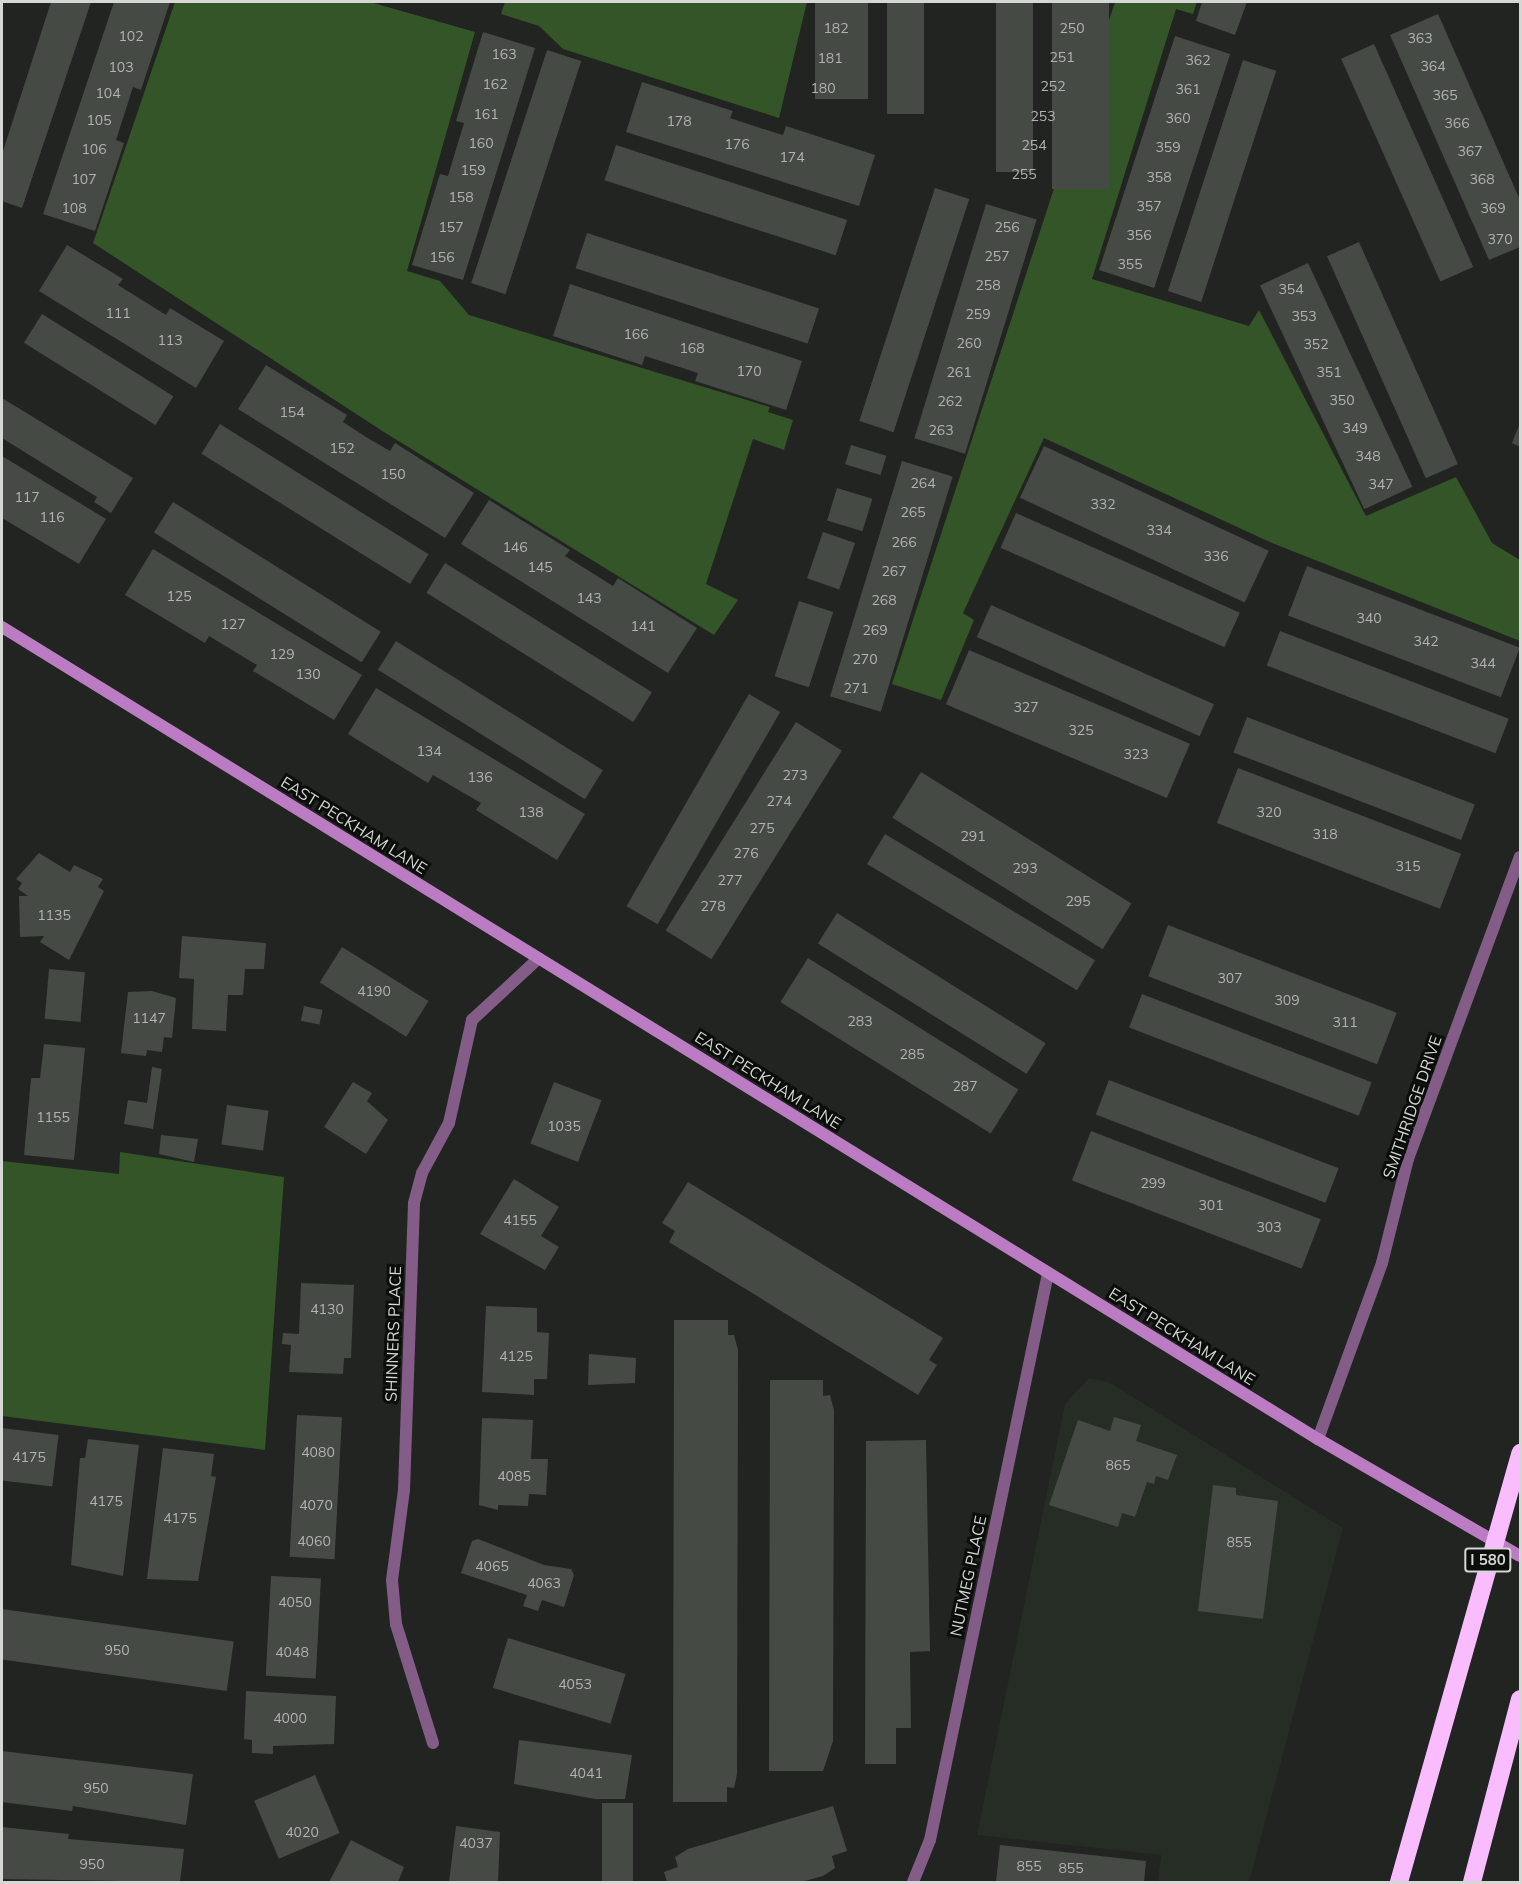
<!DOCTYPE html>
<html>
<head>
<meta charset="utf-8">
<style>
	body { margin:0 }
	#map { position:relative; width:1522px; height:1884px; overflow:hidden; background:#212420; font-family:Mulish,sans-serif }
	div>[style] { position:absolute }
	.built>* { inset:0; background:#262d24 }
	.green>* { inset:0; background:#335527 }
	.building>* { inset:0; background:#464a45; transform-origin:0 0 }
	.street>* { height:12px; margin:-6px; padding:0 6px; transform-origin:6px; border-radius:6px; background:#845c88 }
	.secondary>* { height:12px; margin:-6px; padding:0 6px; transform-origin:6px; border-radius:6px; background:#bc7cc3 }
	.highway>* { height:18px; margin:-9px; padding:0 9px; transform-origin:9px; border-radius:9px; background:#f9bdff }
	span { translate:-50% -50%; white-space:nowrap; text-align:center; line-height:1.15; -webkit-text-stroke:6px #0b0d0b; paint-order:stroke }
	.number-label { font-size:14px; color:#b1b4b1 }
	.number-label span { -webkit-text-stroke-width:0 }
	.shield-label span { padding:2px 4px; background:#0b0d0b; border:2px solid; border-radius:4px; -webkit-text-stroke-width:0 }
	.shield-label { font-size:15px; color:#d5d7d5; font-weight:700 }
	.street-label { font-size:16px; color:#d5d7d5 }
	.frame { position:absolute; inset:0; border:3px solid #d5d7d5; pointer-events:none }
</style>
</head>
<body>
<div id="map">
	<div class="built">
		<div style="clip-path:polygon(1089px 1378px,1109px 1382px,1343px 1528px,1249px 1882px,1158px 1882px,1161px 1855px,977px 1835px,1065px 1404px)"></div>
	</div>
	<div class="green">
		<div style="clip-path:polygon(175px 2px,370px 2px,475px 32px,407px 271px,440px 281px,469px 315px,770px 407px,768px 412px,793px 420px,784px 450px,753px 439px,706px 584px,738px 600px,714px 635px,387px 434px,93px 243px)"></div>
		<div style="clip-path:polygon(505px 2px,807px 2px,779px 118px,563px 49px,539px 26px,501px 14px)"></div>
		<div style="clip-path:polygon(1115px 2px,1197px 2px,1193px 14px,1176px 9px,1092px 279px,1249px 326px,1259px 310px,1366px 516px,1456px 477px,1492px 543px,1520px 560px,1520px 641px,1272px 543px,1044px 438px,963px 613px,974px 620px,941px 700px,892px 684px)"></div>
		<div style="clip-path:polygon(120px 1152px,284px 1177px,265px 1450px,2px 1416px,2px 1161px,119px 1174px)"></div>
	</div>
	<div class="building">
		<div style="clip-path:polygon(51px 2px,91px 2px,22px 208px,2px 201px,2px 154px)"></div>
		<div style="clip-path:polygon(114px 2px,170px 2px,141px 90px,133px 87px,116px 140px,124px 143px,95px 231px,43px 214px)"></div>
		<div style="left:815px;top:2px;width:53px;height:97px"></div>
		<div style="left:887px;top:2px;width:37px;height:112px"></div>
		<div style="left:996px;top:2px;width:37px;height:170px"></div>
		<div style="left:1052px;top:2px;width:57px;height:187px"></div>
		<div style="clip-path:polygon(1202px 2px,1247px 2px,1235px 35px,1196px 21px)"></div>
		<div style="clip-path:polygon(1438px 14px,1520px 200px,1520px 247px,1489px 260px,1390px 35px)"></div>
		<div style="clip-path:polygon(483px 32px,535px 48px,463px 280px,412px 265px,440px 174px,448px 176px,464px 123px,456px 121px)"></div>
		<div style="left:1175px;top:36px;width:58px;height:246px;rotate:18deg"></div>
		<div style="left:1374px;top:44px;width:244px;height:36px;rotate:66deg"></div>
		<div style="left:547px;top:50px;width:36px;height:245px;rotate:18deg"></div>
		<div style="left:1243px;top:60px;width:35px;height:243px;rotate:18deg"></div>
		<div style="clip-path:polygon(642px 82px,733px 111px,730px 118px,757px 127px,783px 135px,786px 126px,875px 155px,859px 206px,626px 132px)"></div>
		<div style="left:616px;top:145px;width:243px;height:37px;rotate:18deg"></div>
		<div style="left:935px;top:188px;width:36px;height:245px;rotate:18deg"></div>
		<div style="left:986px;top:204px;width:53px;height:245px;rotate:17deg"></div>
		<div style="left:587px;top:233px;width:244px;height:37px;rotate:18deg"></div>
		<div style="left:1359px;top:242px;width:243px;height:35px;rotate:66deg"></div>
		<div style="clip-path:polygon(67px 245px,123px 279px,118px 285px,166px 315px,170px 308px,224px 341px,196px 388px,39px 291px)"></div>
		<div style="left:1308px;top:263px;width:247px;height:53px;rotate:65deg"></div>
		<div style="clip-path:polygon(570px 284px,802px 361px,786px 410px,695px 381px,698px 373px,645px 356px,642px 365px,553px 336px)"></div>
		<div style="left:42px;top:314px;width:155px;height:34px;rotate:32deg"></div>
		<div style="clip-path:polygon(266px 365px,347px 415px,343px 422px,366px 437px,390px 451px,395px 443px,474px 493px,445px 538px,238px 409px)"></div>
		<div style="clip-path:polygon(2px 398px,133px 478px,111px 513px,94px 502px,97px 497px,2px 438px)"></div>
		<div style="clip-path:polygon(1520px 423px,1520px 447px,1512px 443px)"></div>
		<div style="left:220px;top:424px;width:246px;height:35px;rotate:32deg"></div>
		<div style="left:851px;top:445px;width:37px;height:20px;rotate:17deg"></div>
		<div style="left:1044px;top:446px;width:248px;height:57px;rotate:25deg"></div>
		<div style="clip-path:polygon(2px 456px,106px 519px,79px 564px,2px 518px)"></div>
		<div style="left:902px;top:461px;width:53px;height:246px;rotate:17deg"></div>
		<div style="left:837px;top:488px;width:37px;height:34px;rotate:17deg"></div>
		<div style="clip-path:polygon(489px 500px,570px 550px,565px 556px,613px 586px,618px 578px,697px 628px,668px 673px,461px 544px)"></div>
		<div style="left:173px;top:502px;width:245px;height:36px;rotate:32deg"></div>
		<div style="left:1016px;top:513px;width:245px;height:38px;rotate:24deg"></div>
		<div style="left:823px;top:532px;width:34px;height:49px;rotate:19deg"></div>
		<div style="clip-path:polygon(153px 549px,362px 675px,334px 720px,253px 671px,257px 665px,209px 636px,205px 643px,125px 595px)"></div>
		<div style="left:445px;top:563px;width:244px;height:35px;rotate:32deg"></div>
		<div style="left:1307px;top:566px;width:228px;height:53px;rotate:21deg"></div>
		<div style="left:799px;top:601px;width:36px;height:79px;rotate:18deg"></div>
		<div style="left:991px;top:605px;width:244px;height:35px;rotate:24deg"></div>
		<div style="left:1280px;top:631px;width:245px;height:37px;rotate:21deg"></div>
		<div style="left:396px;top:641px;width:244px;height:34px;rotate:32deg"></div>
		<div style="left:969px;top:650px;width:240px;height:59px;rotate:23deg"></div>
		<div style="clip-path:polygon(376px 688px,585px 814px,557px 860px,476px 810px,481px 803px,433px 775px,428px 783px,348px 734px)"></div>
		<div style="left:749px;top:694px;width:36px;height:245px;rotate:30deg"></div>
		<div style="left:1247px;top:717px;width:244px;height:38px;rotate:21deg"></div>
		<div style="left:796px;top:722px;width:54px;height:246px;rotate:32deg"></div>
		<div style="left:1238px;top:768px;width:239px;height:59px;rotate:21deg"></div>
		<div style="left:921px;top:772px;width:248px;height:54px;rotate:32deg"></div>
		<div style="left:885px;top:834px;width:245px;height:35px;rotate:31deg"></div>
		<div style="clip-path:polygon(39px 853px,70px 872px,74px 865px,103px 879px,98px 887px,104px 891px,69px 960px,40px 942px,44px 936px,20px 937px,19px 896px,28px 896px,18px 889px,22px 883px,16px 879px)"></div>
		<div style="left:837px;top:913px;width:246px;height:36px;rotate:32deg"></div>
		<div style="left:1168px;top:925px;width:245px;height:55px;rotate:21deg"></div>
		<div style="clip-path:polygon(182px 936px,266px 943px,264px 969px,245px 969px,243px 995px,228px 995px,226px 1031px,192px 1029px,194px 979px,179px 978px)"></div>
		<div style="left:342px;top:947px;width:102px;height:42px;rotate:32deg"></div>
		<div style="left:808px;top:958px;width:248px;height:52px;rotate:32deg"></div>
		<div style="left:49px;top:969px;width:36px;height:50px;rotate:5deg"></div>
		<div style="clip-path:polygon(152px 991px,176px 998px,172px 1038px,164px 1037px,162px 1052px,147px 1050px,146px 1056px,121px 1053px,128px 992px)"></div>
		<div style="left:1142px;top:994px;width:246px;height:36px;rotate:21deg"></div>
		<div style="left:304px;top:1006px;width:19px;height:15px;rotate:12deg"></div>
		<div style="clip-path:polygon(44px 1044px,85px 1048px,74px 1160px,24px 1155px,31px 1078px,40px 1078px)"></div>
		<div style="clip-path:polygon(152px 1067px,162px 1069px,153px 1129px,124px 1124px,128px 1100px,147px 1103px)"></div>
		<div style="left:1109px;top:1080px;width:246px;height:37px;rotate:21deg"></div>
		<div style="clip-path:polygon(353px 1082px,372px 1093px,367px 1101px,388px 1120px,366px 1154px,324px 1127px)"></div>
		<div style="left:554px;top:1082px;width:51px;height:66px;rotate:21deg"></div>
		<div style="left:227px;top:1105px;width:42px;height:40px;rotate:8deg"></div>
		<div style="left:1091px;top:1131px;width:246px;height:53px;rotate:21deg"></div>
		<div style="clip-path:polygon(161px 1135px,198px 1139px,194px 1162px,159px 1154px)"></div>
		<div style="clip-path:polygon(514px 1179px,559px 1207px,541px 1236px,559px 1247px,545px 1270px,480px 1234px)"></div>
		<div style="clip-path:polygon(688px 1182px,943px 1338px,929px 1360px,937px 1365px,918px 1395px,669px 1242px,675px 1231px,662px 1223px)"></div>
		<div style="clip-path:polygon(301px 1283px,354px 1285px,351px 1358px,344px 1358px,343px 1374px,289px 1372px,291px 1345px,282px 1344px,283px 1333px,299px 1334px)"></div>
		<div style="clip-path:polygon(486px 1306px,537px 1308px,537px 1332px,549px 1333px,547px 1379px,534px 1379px,534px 1395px,482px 1392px)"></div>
		<div style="clip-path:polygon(674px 1320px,728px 1320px,728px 1335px,734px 1335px,738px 1350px,737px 1774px,734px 1788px,727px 1787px,727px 1802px,673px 1802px)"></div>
		<div style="clip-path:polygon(589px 1354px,636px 1358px,635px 1383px,588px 1385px)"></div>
		<div style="clip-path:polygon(770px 1380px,823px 1380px,823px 1396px,830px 1395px,834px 1410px,833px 1741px,823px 1771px,769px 1771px)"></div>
		<div style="left:297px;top:1415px;width:45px;height:142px;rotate:3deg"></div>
		<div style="clip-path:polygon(1114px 1417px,1141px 1425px,1136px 1441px,1177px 1455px,1168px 1480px,1156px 1476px,1154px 1484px,1147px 1482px,1135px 1517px,1122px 1513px,1118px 1527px,1049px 1505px,1078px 1420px,1110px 1431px)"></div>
		<div style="clip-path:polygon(482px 1418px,533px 1420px,531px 1459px,548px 1459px,546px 1495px,529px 1494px,528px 1506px,498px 1505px,498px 1510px,479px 1505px)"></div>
		<div style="left:2px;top:1428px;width:57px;height:52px;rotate:7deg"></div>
		<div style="clip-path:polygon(88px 1439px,139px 1445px,123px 1576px,71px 1565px,80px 1458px,85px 1458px)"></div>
		<div style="clip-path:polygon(926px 1440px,930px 1651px,910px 1652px,911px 1728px,896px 1728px,896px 1764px,865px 1764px,866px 1441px)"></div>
		<div style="clip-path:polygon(163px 1448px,214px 1454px,211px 1476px,216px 1477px,198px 1581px,147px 1579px)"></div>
		<div style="clip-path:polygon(1213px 1485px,1236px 1488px,1236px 1495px,1278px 1501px,1263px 1619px,1198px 1611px)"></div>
		<div style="clip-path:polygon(478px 1539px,544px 1565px,571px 1569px,574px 1575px,564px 1607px,542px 1600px,538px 1611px,523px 1606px,527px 1595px,461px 1573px,472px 1541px)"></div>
		<div style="left:271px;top:1576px;width:50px;height:100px;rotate:3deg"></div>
		<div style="left:2px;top:1609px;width:234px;height:50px;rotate:8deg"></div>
		<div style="left:508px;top:1638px;width:123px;height:52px;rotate:17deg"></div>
		<div style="clip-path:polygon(246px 1691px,336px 1696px,334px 1744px,273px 1746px,273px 1754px,252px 1753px,252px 1740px,244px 1739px)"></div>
		<div style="clip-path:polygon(519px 1740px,632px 1755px,625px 1799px,595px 1799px,514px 1784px)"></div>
		<div style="clip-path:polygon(2px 1751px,193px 1774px,186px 1825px,73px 1806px,72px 1811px,2px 1802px)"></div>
		<div style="left:315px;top:1775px;width:63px;height:66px;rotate:67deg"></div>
		<div style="left:602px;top:1803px;width:31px;height:79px"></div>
		<div style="clip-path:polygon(833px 1806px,847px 1851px,832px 1856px,835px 1868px,823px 1876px,801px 1882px,667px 1882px,664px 1872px,678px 1867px,675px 1857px,688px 1849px)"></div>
		<div style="clip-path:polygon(456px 1826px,500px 1832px,498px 1882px,449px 1882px)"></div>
		<div style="clip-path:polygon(2px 1827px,69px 1834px,68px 1839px,184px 1849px,180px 1882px,2px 1879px)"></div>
		<div style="clip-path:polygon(351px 1840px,404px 1867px,398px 1882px,329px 1882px)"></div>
		<div style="clip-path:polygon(1000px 1845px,1146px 1861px,1144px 1882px,996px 1882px)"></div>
	</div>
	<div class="street">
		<div style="left:1318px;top:1439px;width:187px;rotate:-70deg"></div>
		<div style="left:1382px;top:1263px;width:107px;rotate:-76deg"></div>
		<div style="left:1408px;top:1159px;width:322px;rotate:-69.7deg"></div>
		<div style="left:433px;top:1743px;width:125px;rotate:-107.3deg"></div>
		<div style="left:396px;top:1624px;width:44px;rotate:-95.2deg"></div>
		<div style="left:392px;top:1580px;width:91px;rotate:-82.4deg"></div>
		<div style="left:404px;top:1490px;width:287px;rotate:-88deg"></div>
		<div style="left:414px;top:1203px;width:31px;rotate:-75deg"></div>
		<div style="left:422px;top:1173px;width:57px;rotate:-61.6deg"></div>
		<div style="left:449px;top:1123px;width:106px;rotate:-77.4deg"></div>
		<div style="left:472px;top:1020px;width:91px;rotate:-42.8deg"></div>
		<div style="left:913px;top:1882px;width:45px;rotate:-68deg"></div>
		<div style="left:930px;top:1840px;width:579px;rotate:-78.24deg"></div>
	</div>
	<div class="secondary">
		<div style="left:2px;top:627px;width:1546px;rotate:31.68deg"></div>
		<div style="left:1318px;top:1439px;width:233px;rotate:30.1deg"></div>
	</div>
	<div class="highway">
		<div style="left:1399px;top:1882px;width:446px;rotate:-74.2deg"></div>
		<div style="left:1472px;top:1882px;width:189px;rotate:-75.3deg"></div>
	</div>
	<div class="number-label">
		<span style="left:836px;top:28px">182</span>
		<span style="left:1072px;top:28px">250</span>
		<span style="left:131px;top:36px">102</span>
		<span style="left:1420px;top:38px">363</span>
		<span style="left:504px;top:54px">163</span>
		<span style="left:1062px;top:57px">251</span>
		<span style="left:830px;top:58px">181</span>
		<span style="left:1198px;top:60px">362</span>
		<span style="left:1433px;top:66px">364</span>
		<span style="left:121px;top:67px">103</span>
		<span style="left:495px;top:84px">162</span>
		<span style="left:1053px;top:86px">252</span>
		<span style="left:823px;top:88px">180</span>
		<span style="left:1188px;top:89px">361</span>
		<span style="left:108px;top:93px">104</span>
		<span style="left:1445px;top:95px">365</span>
		<span style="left:486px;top:114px">161</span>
		<span style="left:1043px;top:116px">253</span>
		<span style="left:1178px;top:118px">360</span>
		<span style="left:99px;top:120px">105</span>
		<span style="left:679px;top:121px">178</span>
		<span style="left:1457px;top:123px">366</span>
		<span style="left:481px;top:143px">160</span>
		<span style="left:737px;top:144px">176</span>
		<span style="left:1034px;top:145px">254</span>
		<span style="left:1168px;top:147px">359</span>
		<span style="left:94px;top:149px">106</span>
		<span style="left:1470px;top:151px">367</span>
		<span style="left:792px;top:157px">174</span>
		<span style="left:473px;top:170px">159</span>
		<span style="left:1024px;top:174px">255</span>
		<span style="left:1159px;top:177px">358</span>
		<span style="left:84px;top:179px">107</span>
		<span style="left:1482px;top:179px">368</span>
		<span style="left:461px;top:197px">158</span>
		<span style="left:1149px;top:206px">357</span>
		<span style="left:74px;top:208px">108</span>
		<span style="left:1493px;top:208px">369</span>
		<span style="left:451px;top:227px">157</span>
		<span style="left:1007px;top:227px">256</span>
		<span style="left:1139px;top:235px">356</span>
		<span style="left:1500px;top:239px">370</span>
		<span style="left:997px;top:256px">257</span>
		<span style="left:442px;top:257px">156</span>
		<span style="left:1130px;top:264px">355</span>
		<span style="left:988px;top:285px">258</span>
		<span style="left:1291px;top:289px">354</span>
		<span style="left:118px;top:313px">111</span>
		<span style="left:978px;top:314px">259</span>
		<span style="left:1304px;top:316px">353</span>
		<span style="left:636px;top:334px">166</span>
		<span style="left:170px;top:340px">113</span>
		<span style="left:969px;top:343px">260</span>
		<span style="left:1316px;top:344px">352</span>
		<span style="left:692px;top:348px">168</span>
		<span style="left:749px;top:371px">170</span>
		<span style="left:959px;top:372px">261</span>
		<span style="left:1329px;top:372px">351</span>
		<span style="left:1342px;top:400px">350</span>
		<span style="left:950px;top:401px">262</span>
		<span style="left:292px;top:412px">154</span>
		<span style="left:1355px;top:428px">349</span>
		<span style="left:941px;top:430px">263</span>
		<span style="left:342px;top:448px">152</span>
		<span style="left:1368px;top:456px">348</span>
		<span style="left:393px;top:474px">150</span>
		<span style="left:923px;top:483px">264</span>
		<span style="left:1381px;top:484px">347</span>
		<span style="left:27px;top:497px">117</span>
		<span style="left:1103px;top:504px">332</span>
		<span style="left:913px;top:512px">265</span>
		<span style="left:52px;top:517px">116</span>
		<span style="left:1159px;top:530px">334</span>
		<span style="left:904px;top:542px">266</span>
		<span style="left:515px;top:547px">146</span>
		<span style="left:1216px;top:556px">336</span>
		<span style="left:540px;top:567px">145</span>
		<span style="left:894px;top:571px">267</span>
		<span style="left:179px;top:596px">125</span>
		<span style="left:589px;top:598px">143</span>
		<span style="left:884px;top:600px">268</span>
		<span style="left:1369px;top:618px">340</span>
		<span style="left:233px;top:624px">127</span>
		<span style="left:643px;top:626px">141</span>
		<span style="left:875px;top:630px">269</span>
		<span style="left:1426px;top:641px">342</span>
		<span style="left:282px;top:654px">129</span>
		<span style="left:865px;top:659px">270</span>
		<span style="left:1483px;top:663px">344</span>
		<span style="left:308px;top:674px">130</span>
		<span style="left:856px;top:688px">271</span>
		<span style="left:1026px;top:707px">327</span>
		<span style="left:1081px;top:730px">325</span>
		<span style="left:429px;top:751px">134</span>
		<span style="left:1136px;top:754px">323</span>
		<span style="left:795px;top:775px">273</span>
		<span style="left:480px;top:777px">136</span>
		<span style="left:779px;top:801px">274</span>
		<span style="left:531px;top:812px">138</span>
		<span style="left:1269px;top:812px">320</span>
		<span style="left:762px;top:828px">275</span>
		<span style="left:1325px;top:834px">318</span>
		<span style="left:973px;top:836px">291</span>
		<span style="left:746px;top:853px">276</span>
		<span style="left:1408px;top:866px">315</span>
		<span style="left:1025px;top:868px">293</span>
		<span style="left:730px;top:880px">277</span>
		<span style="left:1078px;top:901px">295</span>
		<span style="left:713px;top:906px">278</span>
		<span style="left:54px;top:915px">1135</span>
		<span style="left:1230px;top:978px">307</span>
		<span style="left:374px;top:991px">4190</span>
		<span style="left:1287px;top:1000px">309</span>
		<span style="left:149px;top:1018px">1147</span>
		<span style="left:860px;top:1021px">283</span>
		<span style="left:1345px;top:1022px">311</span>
		<span style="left:912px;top:1054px">285</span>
		<span style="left:965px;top:1086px">287</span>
		<span style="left:53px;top:1117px">1155</span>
		<span style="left:564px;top:1126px">1035</span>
		<span style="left:1153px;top:1183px">299</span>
		<span style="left:1211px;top:1205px">301</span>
		<span style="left:520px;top:1220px">4155</span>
		<span style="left:1269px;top:1227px">303</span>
		<span style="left:327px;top:1309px">4130</span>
		<span style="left:516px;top:1356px">4125</span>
		<span style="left:318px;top:1452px">4080</span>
		<span style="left:29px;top:1457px">4175</span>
		<span style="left:1118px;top:1465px">865</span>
		<span style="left:514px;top:1476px">4085</span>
		<span style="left:106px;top:1501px">4175</span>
		<span style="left:316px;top:1505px">4070</span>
		<span style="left:180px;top:1518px">4175</span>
		<span style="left:314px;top:1541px">4060</span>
		<span style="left:1239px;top:1542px">855</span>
		<span style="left:492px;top:1566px">4065</span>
		<span style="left:544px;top:1583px">4063</span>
		<span style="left:295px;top:1602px">4050</span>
		<span style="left:117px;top:1650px">950</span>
		<span style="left:292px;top:1652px">4048</span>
		<span style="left:575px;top:1684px">4053</span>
		<span style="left:290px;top:1718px">4000</span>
		<span style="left:586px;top:1773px">4041</span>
		<span style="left:96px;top:1788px">950</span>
		<span style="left:302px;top:1832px">4020</span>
		<span style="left:476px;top:1843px">4037</span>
		<span style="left:92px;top:1864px">950</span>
		<span style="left:1029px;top:1866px">855</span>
		<span style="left:1071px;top:1868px">855</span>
	</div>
	<div class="shield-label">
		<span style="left:1488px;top:1560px">I 580</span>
	</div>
	<div class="street-label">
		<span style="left:354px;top:825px;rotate:32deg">EAST PECKHAM LANE</span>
		<span style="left:768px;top:1080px;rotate:32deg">EAST PECKHAM LANE</span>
		<span style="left:1412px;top:1107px;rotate:-71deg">SMITHRIDGE DRIVE</span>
		<span style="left:393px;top:1334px;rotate:-88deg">SHINNERS PLACE</span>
		<span style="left:1182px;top:1336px;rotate:32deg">EAST PECKHAM LANE</span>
		<span style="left:968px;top:1576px;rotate:-78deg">NUTMEG PLACE</span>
	</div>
	<div class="frame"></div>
</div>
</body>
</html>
